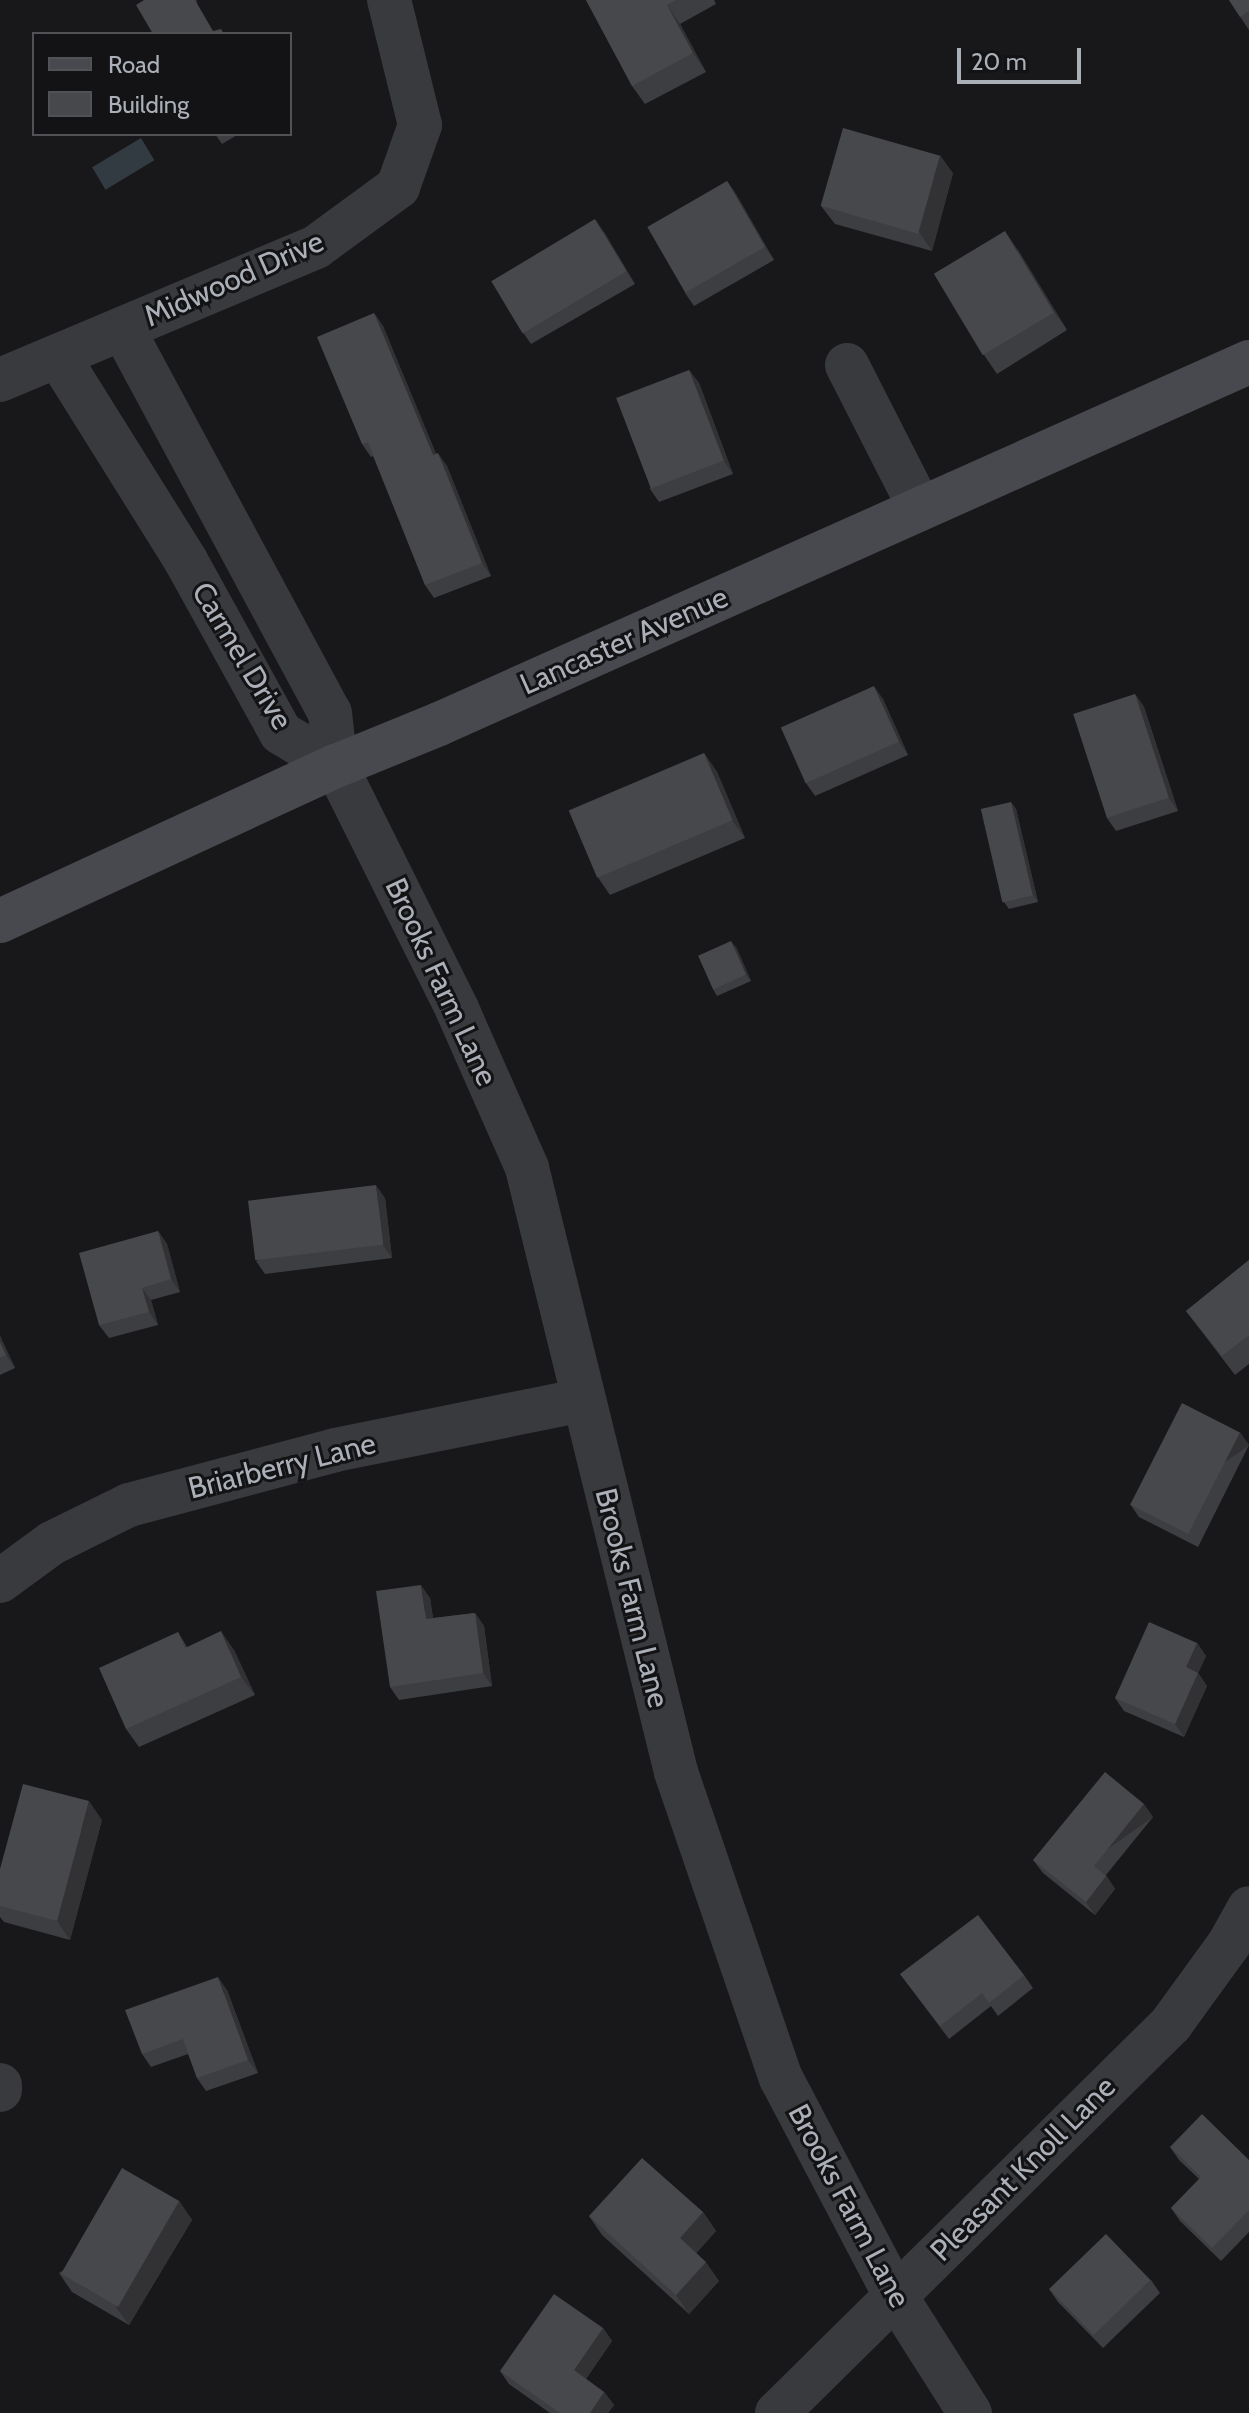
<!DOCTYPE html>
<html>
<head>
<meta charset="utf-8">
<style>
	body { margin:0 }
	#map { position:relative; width:1249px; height:2413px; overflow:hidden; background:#18181a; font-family:Cabin,sans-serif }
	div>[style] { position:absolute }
	.water>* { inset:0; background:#323b41; transform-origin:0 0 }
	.minor>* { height:44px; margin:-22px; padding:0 22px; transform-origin:22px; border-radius:22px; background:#393a3e }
	.secondary>* { height:44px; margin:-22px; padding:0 22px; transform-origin:22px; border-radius:22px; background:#47494e }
	.wall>* { inset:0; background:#3d3e41 }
	.shaded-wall>* { inset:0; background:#323235; transform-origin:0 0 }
	.building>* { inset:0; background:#47484c; transform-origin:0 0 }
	span { translate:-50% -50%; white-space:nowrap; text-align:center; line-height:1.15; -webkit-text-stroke:6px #131315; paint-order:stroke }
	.street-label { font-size:30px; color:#abb0b8 }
	.legend { position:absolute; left:32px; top:32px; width:260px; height:104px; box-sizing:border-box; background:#131315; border:2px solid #505256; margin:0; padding:10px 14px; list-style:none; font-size:24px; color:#abb0b8 }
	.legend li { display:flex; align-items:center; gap:16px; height:40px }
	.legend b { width:40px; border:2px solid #505256 }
	.scale { position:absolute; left:957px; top:48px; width:124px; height:36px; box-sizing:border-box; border:4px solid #abb0b8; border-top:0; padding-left:10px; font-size:24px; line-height:28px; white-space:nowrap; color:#abb0b8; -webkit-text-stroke:6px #131315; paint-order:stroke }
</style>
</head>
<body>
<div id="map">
	<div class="water">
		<div style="left:141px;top:138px;width:26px;height:57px;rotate:59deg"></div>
	</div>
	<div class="minor">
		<div style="left:123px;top:329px;width:436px;rotate:61.7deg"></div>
		<div style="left:330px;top:713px;width:53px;rotate:83.5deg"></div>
		<div style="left:336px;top:766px;width:271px;rotate:63.5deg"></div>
		<div style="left:457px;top:1009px;width:174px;rotate:66.2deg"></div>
		<div style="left:527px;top:1168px;width:622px;rotate:76.14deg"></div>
		<div style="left:676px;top:1772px;width:324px;rotate:71.1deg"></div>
		<div style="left:781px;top:2078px;width:245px;rotate:62.3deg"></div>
		<div style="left:895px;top:2295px;width:140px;rotate:57.6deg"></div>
		<div style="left:58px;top:356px;width:242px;rotate:58deg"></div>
		<div style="left:186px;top:561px;width:196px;rotate:61.1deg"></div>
		<div style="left:281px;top:733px;width:64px;rotate:31deg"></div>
		<div style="left:847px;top:365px;width:161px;rotate:63deg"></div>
		<div style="left:0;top:380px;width:343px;rotate:-22.8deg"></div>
		<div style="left:316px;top:247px;width:102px;rotate:-36.2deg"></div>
		<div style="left:398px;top:187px;width:66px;rotate:-70.5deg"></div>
		<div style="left:420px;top:125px;width:129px;rotate:-103.9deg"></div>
		<div style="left:0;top:1581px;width:64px;rotate:-36.2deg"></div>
		<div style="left:52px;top:1543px;width:86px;rotate:-26.3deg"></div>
		<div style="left:129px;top:1505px;width:213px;rotate:-14.9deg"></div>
		<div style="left:335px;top:1450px;width:253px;rotate:-11.4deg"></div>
		<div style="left:0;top:2085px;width:5px;rotate:90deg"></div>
		<div style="left:777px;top:2413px;width:554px;rotate:-44.63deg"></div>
		<div style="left:1171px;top:2024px;width:99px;rotate:-54.1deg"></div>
		<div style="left:1229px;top:1944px;width:41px;rotate:-60.9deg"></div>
	</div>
	<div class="secondary">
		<div style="left:0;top:921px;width:370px;rotate:-24.8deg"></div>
		<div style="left:336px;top:766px;width:111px;rotate:-22.2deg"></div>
		<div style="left:439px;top:724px;width:887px;rotate:-24.08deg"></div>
	</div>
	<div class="wall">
		<div style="clip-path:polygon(586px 0,714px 0,716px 4px,680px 24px,706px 72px,645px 104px,632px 86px)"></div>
		<div style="clip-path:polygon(1229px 0,1249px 0,1249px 30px)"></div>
		<div style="clip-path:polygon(215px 134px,239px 134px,222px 144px)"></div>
		<div style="clip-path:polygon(953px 173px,932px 251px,835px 224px,821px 206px)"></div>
		<div style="clip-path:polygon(727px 181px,736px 194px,774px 260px,694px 306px,685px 293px)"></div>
		<div style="clip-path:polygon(604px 232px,635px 284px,531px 344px,522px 331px)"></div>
		<div style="clip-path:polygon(1018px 250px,1067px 330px,997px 374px,984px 355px)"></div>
		<div style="clip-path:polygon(374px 313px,383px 326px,436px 454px,447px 466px,491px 576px,434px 598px,425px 585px,373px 456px,371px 457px,362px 444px)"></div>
		<div style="clip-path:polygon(689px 370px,699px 383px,733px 474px,659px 502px,650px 489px)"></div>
		<div style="clip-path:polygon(1135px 694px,1144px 707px,1178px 811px,1116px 831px,1107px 818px)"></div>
		<div style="clip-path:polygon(883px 699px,908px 755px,815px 796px,806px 783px)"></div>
		<div style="clip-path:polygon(704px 753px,717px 772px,745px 838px,610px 895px,597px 876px)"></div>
		<div style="clip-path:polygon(1011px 802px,1016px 809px,1038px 902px,1009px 909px,1004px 902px)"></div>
		<div style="clip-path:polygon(736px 947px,751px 981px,717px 996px,713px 989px)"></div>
		<div style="clip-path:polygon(385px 1198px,392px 1258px,265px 1274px,256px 1261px)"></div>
		<div style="clip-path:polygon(158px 1231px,167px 1244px,180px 1292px,151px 1300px,158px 1325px,109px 1338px,99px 1325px)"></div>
		<div style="clip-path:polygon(1249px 1260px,1249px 1364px,1235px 1375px,1186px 1311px)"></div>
		<div style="clip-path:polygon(0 1336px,15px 1368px,0 1375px)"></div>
		<div style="clip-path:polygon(1249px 1445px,1198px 1547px,1139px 1517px,1130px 1504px)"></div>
		<div style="clip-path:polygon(430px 1598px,433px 1618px,475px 1613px,484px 1626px,492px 1686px,399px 1700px,390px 1687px)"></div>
		<div style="clip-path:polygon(178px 1632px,187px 1647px,234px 1650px,255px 1695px,139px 1747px,126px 1729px)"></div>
		<div style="clip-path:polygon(1197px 1643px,1206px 1656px,1198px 1673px,1207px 1686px,1184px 1737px,1124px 1711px,1115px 1698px)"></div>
		<div style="clip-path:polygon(1153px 1817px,1106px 1875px,1115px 1889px,1095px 1915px,1043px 1873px,1033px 1860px)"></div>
		<div style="clip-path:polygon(102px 1820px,70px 1940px,4px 1922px,0 1917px,0 1869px)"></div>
		<div style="clip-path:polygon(900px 1974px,1024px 1975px,1033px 1988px,998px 2016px,991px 2006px,949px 2039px)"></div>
		<div style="clip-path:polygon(227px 1990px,258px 2073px,206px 2091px,197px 2078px,188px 2054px,151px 2067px,142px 2054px)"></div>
		<div style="clip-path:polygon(1170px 2147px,1249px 2160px,1249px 2232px,1221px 2261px,1180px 2221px,1171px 2208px,1199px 2179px,1179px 2160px)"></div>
		<div style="clip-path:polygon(179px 2201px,192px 2220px,129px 2325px,72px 2292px,59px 2273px)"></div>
		<div style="clip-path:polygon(703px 2212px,716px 2231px,696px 2253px,719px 2281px,689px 2314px,602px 2235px,589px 2216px)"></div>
		<div style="clip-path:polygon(1151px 2280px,1160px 2293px,1103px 2348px,1058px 2302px,1049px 2289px)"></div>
		<div style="clip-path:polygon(603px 2328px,612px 2341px,586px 2379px,604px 2392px,614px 2405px,608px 2413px,550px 2413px,509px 2384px,500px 2371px)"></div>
	</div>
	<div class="shaded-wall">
		<div style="left:195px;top:0;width:2px;height:39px"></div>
		<div style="clip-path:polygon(667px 5px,680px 24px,706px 72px,693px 53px)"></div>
		<div style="clip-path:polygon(940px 155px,953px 173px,932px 251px,919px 232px)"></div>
		<div style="clip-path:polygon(727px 181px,736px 194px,774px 260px,765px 247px)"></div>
		<div style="clip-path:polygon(595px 219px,604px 232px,635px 284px,626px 271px)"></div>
		<div style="clip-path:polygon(1005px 231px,1018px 250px,1067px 330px,1054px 312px)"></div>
		<div style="clip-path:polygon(374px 313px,383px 326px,442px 468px,433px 455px)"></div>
		<div style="clip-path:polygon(689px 370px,699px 383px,733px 474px,724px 461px)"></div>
		<div style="clip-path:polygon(438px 453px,447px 466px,491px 576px,482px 563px)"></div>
		<div style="clip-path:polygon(874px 686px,883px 699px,908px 755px,899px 742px)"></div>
		<div style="clip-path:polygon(1135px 694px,1144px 707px,1178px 811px,1169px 798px)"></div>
		<div style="clip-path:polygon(704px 753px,717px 772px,745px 838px,732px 820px)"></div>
		<div style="clip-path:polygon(1011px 802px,1016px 809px,1038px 902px,1033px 895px)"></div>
		<div style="clip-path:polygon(731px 941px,736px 947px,751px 981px,746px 975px)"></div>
		<div style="clip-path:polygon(376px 1185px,385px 1198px,392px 1258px,383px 1245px)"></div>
		<div style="clip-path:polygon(158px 1231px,167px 1244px,180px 1292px,171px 1279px)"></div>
		<div style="clip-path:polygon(142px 1288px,151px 1300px,158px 1325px,149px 1312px)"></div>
		<div style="clip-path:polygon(0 1336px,15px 1368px,6px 1355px,0 1342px)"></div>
		<div style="left:1240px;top:1432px;width:16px;height:114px;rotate:55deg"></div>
		<div style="clip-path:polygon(421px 1585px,430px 1598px,435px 1632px,426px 1619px)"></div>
		<div style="clip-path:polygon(475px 1613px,484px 1626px,492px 1686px,483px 1673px)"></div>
		<div style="clip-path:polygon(221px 1631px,234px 1650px,255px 1695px,241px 1677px)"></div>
		<div style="clip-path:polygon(1197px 1643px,1206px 1656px,1198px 1673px,1207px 1686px,1184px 1737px,1175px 1724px,1186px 1667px)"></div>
		<div style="clip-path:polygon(89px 1801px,102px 1820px,70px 1940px,57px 1921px)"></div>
		<div style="left:1144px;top:1804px;width:16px;height:80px;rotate:55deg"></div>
		<div style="clip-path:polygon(1106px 1876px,1115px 1889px,1095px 1915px,1086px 1902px)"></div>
		<div style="clip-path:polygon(218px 1977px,227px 1990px,258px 2073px,248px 2060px)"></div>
		<div style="clip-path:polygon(179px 2201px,192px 2220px,129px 2325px,116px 2307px)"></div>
		<div style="clip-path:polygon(703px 2212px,716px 2231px,693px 2257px,680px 2238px)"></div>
		<div style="clip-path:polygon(706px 2262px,719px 2281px,689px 2314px,676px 2295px)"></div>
		<div style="clip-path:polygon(603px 2328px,612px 2341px,583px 2383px,574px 2370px)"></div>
		<div style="clip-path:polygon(604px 2392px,614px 2405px,608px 2413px,590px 2413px)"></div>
	</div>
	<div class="building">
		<div style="clip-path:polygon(144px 0,195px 0,213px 31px,221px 29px,224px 34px,153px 34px,136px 5px)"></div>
		<div style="clip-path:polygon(586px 0,676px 0,667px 5px,693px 53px,632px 86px)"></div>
		<div style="clip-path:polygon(1229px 0,1249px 0,1249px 11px,1240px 17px)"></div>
		<div style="left:843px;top:128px;width:101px;height:81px;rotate:16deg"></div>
		<div style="left:727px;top:181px;width:76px;height:92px;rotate:60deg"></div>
		<div style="left:595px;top:219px;width:61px;height:121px;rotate:59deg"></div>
		<div style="left:1005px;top:231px;width:95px;height:83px;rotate:59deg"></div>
		<div style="clip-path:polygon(374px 313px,433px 455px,438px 453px,482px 563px,425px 585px,368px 442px,362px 444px,317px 337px)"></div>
		<div style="left:689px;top:370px;width:97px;height:78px;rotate:69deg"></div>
		<div style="left:874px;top:686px;width:61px;height:102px;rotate:66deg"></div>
		<div style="left:1135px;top:694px;width:109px;height:65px;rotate:72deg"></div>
		<div style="left:704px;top:753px;width:73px;height:147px;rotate:67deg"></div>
		<div style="left:1011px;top:802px;width:96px;height:31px;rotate:77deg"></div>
		<div style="left:731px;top:941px;width:37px;height:36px;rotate:66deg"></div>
		<div style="left:376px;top:1185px;width:60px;height:129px;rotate:83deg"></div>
		<div style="clip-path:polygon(158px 1231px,171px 1279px,142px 1288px,149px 1312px,99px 1325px,79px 1253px)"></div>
		<div style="clip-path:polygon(1249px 1260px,1249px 1335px,1222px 1356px,1186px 1311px)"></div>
		<div style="clip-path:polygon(0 1342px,6px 1355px,0 1358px)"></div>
		<div style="left:1182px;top:1403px;width:65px;height:114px;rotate:27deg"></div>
		<div style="clip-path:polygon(421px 1585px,426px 1619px,475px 1613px,483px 1673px,390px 1687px,376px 1591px)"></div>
		<div style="clip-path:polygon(1149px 1622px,1197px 1643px,1186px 1667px,1198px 1673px,1175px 1724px,1115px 1698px)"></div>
		<div style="clip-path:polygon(221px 1631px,241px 1677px,126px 1729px,99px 1668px,178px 1632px,185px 1648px)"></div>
		<div style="clip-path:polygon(1105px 1772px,1144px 1804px,1094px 1866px,1106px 1876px,1086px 1902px,1033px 1860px)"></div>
		<div style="clip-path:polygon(23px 1784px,89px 1801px,57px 1921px,0 1906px,0 1869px)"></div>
		<div style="clip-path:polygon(978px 1915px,1024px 1975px,989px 2003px,982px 1993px,940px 2026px,900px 1974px)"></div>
		<div style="clip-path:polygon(218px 1977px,248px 2060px,197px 2078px,183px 2039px,142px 2054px,125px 2010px)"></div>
		<div style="clip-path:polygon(1202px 2114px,1249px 2160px,1249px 2210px,1212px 2248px,1171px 2208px,1201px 2177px,1170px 2147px)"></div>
		<div style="clip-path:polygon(642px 2158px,703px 2212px,680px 2238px,706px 2262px,676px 2295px,589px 2216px)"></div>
		<div style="left:122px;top:2168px;width:66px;height:122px;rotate:30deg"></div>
		<div style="left:1106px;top:2234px;width:64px;height:79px;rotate:46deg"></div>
		<div style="clip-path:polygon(554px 2294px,603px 2328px,574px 2370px,604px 2392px,590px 2413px,560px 2413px,500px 2371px)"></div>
	</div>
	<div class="street-label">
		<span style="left:234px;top:279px;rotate:-24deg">Midwood Drive</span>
		<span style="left:624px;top:641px;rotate:-24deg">Lancaster Avenue</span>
		<span style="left:242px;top:656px;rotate:59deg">Carmel Drive</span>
		<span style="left:441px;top:982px;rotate:65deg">Brooks Farm Lane</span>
		<span style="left:282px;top:1466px;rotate:-14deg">Briarberry Lane</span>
		<span style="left:632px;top:1598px;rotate:76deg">Brooks Farm Lane</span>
		<span style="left:1023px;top:2169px;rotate:-45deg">Pleasant Knoll Lane</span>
		<span style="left:849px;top:2206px;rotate:62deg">Brooks Farm Lane</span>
	</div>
	<ul class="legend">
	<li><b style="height:10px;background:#47494e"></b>Road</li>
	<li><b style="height:22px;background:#47484c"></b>Building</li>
	</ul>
	<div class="scale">20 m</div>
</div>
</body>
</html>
